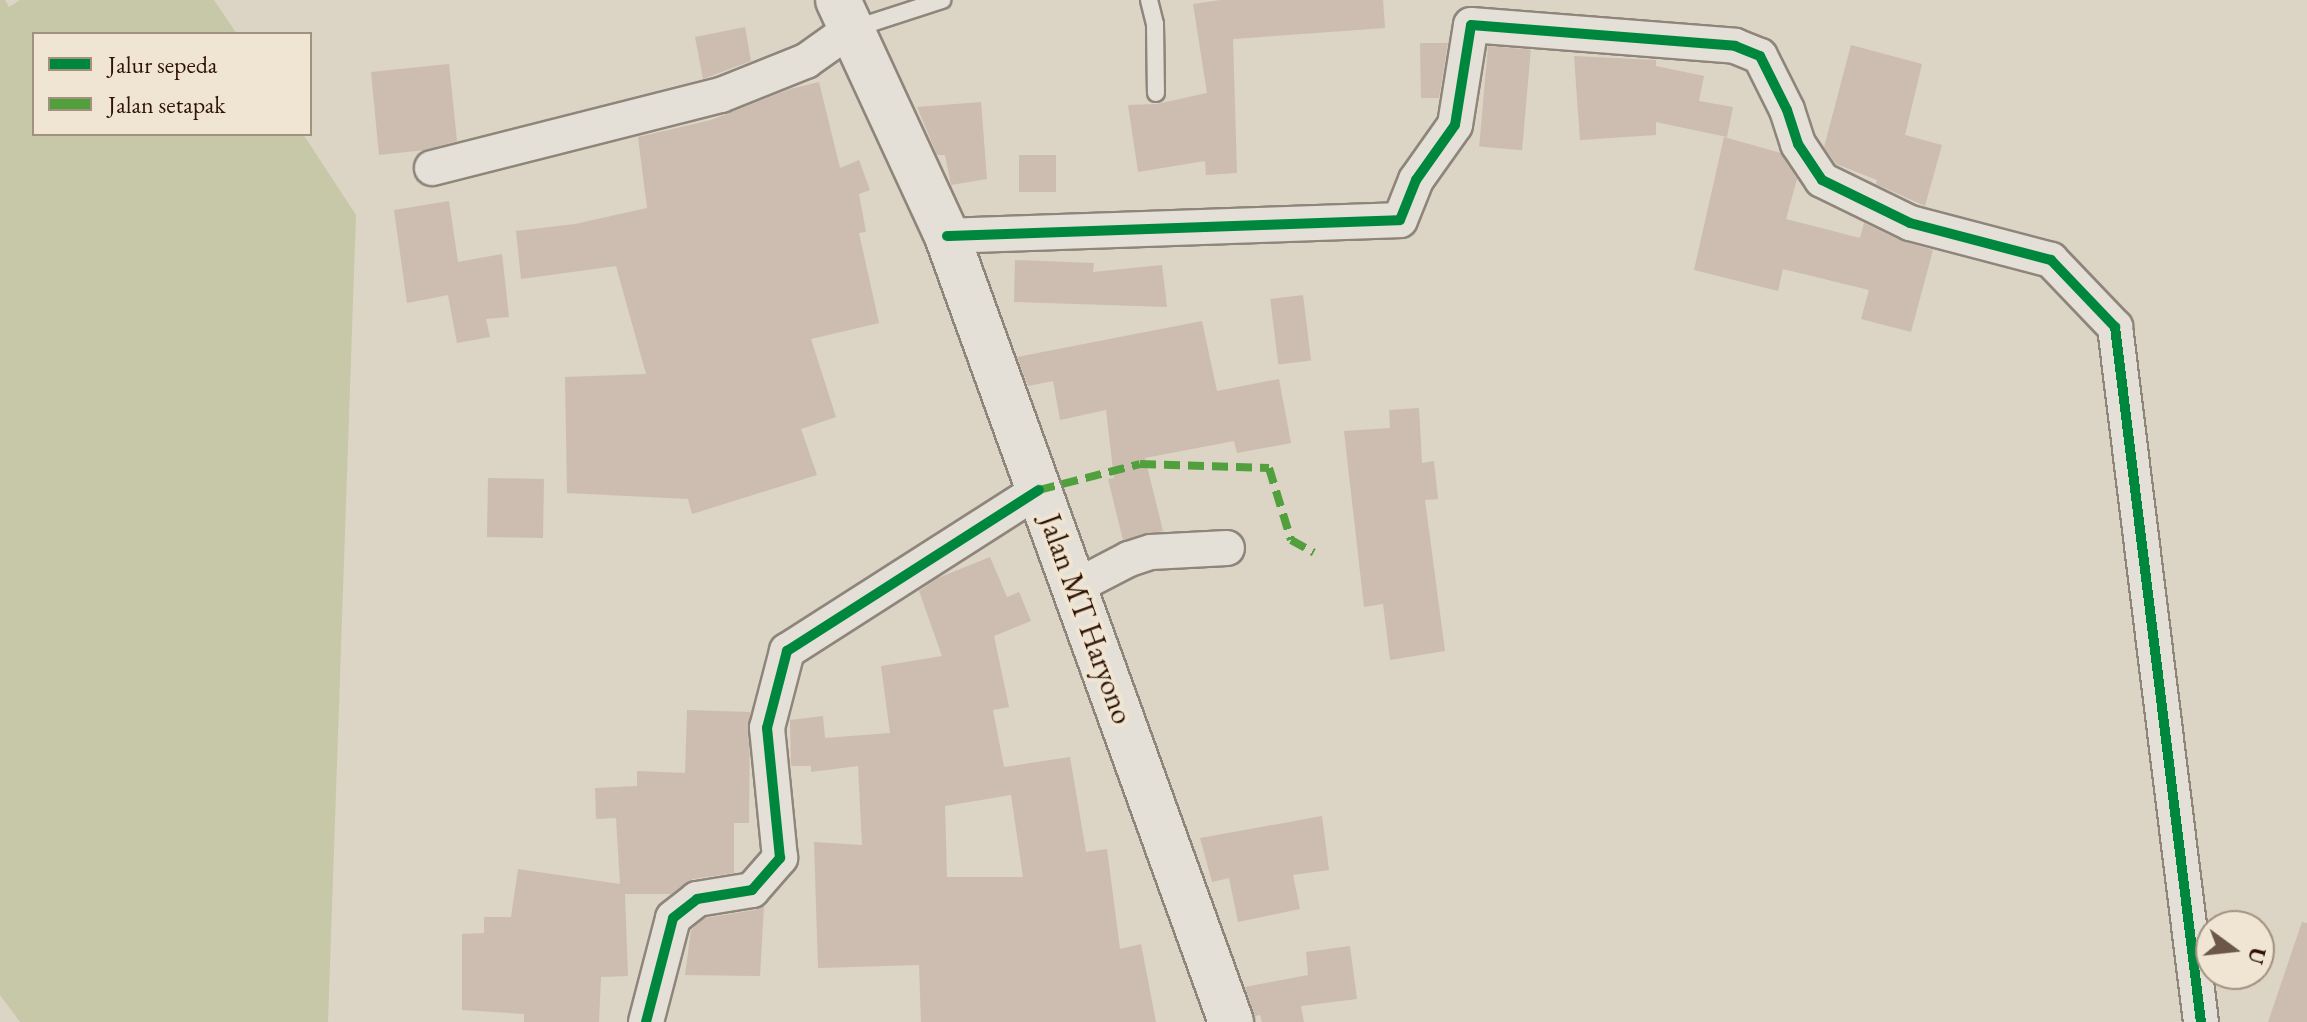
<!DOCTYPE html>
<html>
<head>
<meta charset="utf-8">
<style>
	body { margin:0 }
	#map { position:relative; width:2307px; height:1022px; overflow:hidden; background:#dcd4c4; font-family:"EB Garamond",serif }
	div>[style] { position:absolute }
	.green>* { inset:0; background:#c6c8a7 }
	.building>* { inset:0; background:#ccbdb0; transform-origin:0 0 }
	.roads { filter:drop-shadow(2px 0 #8e857b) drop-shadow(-2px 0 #8e857b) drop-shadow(0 2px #8e857b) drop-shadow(0 -2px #8e857b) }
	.lane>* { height:16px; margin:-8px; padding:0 8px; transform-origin:8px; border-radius:8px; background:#e4e0d8 }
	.street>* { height:34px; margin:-17px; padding:0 17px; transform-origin:17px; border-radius:17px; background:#e4e0d8 }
	.secondary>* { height:44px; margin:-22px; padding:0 22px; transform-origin:22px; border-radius:22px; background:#e4e0d8 }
	.quiet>* { height:8px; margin-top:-4px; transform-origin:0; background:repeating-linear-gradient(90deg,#52a03d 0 16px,transparent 0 24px) }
	.cycleway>* { height:10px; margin:-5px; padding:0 5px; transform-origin:5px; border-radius:5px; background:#00873e }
	span { translate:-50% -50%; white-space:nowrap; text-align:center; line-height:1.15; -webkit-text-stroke:8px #efe5d2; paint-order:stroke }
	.street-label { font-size:30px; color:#2f1203 }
	.legend { position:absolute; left:32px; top:32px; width:280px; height:104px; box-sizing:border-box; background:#efe5d2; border:2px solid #a2917f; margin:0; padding:10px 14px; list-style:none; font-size:24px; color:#2f1203 }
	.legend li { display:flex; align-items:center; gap:16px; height:40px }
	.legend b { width:40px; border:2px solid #a2917f }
	.north { position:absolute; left:2195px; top:910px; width:80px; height:80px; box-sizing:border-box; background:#efe5d2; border:2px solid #a2917f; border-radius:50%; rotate:105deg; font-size:22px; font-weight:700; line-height:32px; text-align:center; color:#2f1203 }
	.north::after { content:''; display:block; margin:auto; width:28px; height:36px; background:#6c5647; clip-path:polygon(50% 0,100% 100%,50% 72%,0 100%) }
</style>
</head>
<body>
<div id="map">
	<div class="green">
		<div style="clip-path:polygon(0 0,5px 0,9px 7px,20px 0,214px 0,237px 34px,34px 34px,34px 134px,303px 134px,356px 215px,328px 1022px,20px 1022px,0 995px)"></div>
	</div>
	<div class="building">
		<div style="clip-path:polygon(1220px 0,1383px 0,1385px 28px,1233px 39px,1237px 173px,1206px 175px,1205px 161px,1138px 172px,1128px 105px,1157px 104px,1207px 93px,1193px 4px)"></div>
		<div style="clip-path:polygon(745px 27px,751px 61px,703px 79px,695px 37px)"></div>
		<div style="clip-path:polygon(1420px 43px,1448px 43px,1439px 98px,1421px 98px)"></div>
		<div style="clip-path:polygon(1851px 45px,1922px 64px,1905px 135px,1942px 145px,1925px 206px,1876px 184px,1877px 180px,1836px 164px,1824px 147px)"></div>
		<div style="left:1488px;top:46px;width:43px;height:101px;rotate:5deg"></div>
		<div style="clip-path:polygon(1574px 56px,1656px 60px,1656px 66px,1704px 76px,1699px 101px,1733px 107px,1727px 137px,1656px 122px,1656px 135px,1580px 140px)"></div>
		<div style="clip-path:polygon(449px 64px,457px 141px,425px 150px,379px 155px,371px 72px)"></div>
		<div style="clip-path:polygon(819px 82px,840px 168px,859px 160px,870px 190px,859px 194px,866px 232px,859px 233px,879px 323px,811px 339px,836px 417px,801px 429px,817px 475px,692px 514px,688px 499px,567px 493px,565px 377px,646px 374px,616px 266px,521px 279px,516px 231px,575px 224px,647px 208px,638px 137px,711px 120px,790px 89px)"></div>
		<div style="clip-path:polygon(981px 102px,987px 179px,951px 185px,945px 155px,937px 155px,917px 107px)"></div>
		<div style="clip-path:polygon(1724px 137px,1781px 153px,1797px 179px,1786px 219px,1860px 238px,1864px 223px,1902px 241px,1933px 250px,1911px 332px,1861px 319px,1869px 290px,1783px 269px,1778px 291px,1694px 270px)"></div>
		<div style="left:1056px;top:155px;width:37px;height:37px;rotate:90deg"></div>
		<div style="clip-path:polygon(449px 201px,458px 262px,502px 254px,509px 317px,486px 319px,490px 337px,457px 343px,448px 295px,407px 303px,394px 210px)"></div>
		<div style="clip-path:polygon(1015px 260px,1094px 263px,1093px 272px,1162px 265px,1167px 307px,1014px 302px)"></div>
		<div style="left:1303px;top:295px;width:66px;height:33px;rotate:83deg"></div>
		<div style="clip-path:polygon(1202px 321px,1217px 391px,1279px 379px,1291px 443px,1237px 453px,1234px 441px,1145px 458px,1163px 531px,1123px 540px,1108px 479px,1114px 478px,1106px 410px,1060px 420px,1053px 381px,1028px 386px,1017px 357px)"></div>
		<div style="clip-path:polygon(1419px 408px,1422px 463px,1434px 461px,1438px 499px,1425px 500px,1445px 651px,1390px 660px,1383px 604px,1364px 607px,1344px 431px,1390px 428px,1389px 410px)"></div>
		<div style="left:488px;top:478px;width:56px;height:59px;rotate:1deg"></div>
		<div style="clip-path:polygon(evenodd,990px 557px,1007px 597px,1019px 592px,1031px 621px,994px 636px,1009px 707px,993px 710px,1004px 767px,1070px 757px,1086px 852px,1107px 849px,1120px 949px,1141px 944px,1156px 1022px,921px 1022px,919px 965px,818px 968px,814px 842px,862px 845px,858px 766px,811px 772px,811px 766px,791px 766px,790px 720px,823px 716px,825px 738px,890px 733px,881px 666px,942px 656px,919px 591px,938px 578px,990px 557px,1011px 795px,1023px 877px,947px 877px,945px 806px,1011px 795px)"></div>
		<div style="clip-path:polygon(687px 710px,750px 712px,749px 823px,734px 823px,734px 873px,693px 879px,671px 894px,625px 894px,628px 976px,601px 977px,599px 1022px,524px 1022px,524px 1014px,462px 1010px,462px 934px,484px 933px,484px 917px,511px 917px,518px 869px,620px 884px,616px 818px,596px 819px,595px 788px,637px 786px,637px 771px,685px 773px)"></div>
		<div style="clip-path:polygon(1322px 816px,1329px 870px,1293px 875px,1300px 909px,1238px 922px,1229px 878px,1212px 882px,1200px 838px)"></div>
		<div style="clip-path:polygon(764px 905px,760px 976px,685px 975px,691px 930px,705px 918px,755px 910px)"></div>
		<div style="clip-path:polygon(2302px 922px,2307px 923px,2307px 1022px,2268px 1022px)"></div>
		<div style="clip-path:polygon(1350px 946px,1357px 999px,1301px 1006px,1304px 1022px,1262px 1022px,1260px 1015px,1255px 1016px,1245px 987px,1308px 975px,1306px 952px)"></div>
	</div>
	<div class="roads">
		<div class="lane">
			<div style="left:1149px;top:0;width:25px;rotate:76deg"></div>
			<div style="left:1155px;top:24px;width:69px;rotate:89.2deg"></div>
			<div style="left:853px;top:29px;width:94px;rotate:-18deg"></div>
		</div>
		<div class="street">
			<div style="left:432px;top:168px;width:298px;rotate:-14.2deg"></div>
			<div style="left:721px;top:95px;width:92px;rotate:-21.8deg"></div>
			<div style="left:806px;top:61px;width:55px;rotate:-35.4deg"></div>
			<div style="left:947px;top:236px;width:453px;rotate:-2deg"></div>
			<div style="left:1400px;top:220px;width:43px;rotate:-68.2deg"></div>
			<div style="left:1416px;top:180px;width:67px;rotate:-54.7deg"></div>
			<div style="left:1455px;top:125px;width:101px;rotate:-80.9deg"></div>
			<div style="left:1471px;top:25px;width:265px;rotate:4.5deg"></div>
			<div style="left:1735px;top:46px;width:27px;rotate:22deg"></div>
			<div style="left:1760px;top:56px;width:60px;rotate:63.4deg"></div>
			<div style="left:1787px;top:110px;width:36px;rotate:72deg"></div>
			<div style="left:1798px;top:144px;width:43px;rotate:56.3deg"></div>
			<div style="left:1822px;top:180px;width:98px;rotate:26deg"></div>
			<div style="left:1910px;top:223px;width:146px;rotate:14.7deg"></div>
			<div style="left:2051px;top:260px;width:93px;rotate:46.3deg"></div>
			<div style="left:2115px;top:327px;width:700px;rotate:82.95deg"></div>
			<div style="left:1075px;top:587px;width:61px;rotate:-27.4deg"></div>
			<div style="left:1129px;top:559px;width:23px;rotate:-18deg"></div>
			<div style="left:1151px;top:552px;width:76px;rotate:-3deg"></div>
			<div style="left:646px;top:1022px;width:107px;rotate:-75.4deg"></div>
			<div style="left:673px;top:918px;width:31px;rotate:-38deg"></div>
			<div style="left:697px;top:899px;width:56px;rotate:-9.3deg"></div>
			<div style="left:752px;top:890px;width:43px;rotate:-48.8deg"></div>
			<div style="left:780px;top:858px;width:131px;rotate:-95.7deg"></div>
			<div style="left:767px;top:728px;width:80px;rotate:-75.4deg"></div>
			<div style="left:787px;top:651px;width:299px;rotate:-32.6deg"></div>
		</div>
		<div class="secondary">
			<div style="left:838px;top:0;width:260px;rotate:65.2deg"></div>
			<div style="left:947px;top:236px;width:836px;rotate:70.13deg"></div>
		</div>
	</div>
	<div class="quiet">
		<div style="left:1039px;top:490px;width:104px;rotate:-14.4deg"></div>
		<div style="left:1140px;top:464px;width:129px;rotate:1.8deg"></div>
		<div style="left:1269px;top:468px;width:75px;rotate:73deg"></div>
		<div style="left:1291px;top:540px;width:26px;rotate:29deg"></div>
	</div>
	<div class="cycleway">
		<div style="left:947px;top:236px;width:453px;rotate:-2deg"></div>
		<div style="left:1400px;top:220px;width:43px;rotate:-68.2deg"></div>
		<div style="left:1416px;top:180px;width:67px;rotate:-54.7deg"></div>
		<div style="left:1455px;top:125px;width:101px;rotate:-80.9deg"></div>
		<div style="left:1471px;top:25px;width:265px;rotate:4.5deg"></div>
		<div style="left:1735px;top:46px;width:27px;rotate:22deg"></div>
		<div style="left:1760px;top:56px;width:60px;rotate:63.4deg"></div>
		<div style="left:1787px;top:110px;width:36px;rotate:72deg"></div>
		<div style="left:1798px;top:144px;width:43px;rotate:56.3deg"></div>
		<div style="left:1822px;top:180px;width:98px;rotate:26deg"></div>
		<div style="left:1910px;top:223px;width:146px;rotate:14.7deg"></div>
		<div style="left:2051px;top:260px;width:93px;rotate:46.3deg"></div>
		<div style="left:2115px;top:327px;width:700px;rotate:82.95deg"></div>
		<div style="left:646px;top:1022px;width:107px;rotate:-75.4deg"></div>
		<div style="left:673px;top:918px;width:31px;rotate:-38deg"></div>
		<div style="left:697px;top:899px;width:56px;rotate:-9.3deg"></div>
		<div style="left:752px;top:890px;width:43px;rotate:-48.8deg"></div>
		<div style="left:780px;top:858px;width:131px;rotate:-95.7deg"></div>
		<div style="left:767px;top:728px;width:80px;rotate:-75.4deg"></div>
		<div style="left:787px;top:651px;width:299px;rotate:-32.6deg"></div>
	</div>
	<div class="street-label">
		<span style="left:1086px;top:619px;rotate:70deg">Jalan MT Haryono</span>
	</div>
	<ul class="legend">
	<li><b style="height:10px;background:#00873e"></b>Jalur sepeda</li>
	<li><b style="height:10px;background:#52a03d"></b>Jalan setapak</li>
	</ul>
	<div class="north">U</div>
</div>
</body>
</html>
